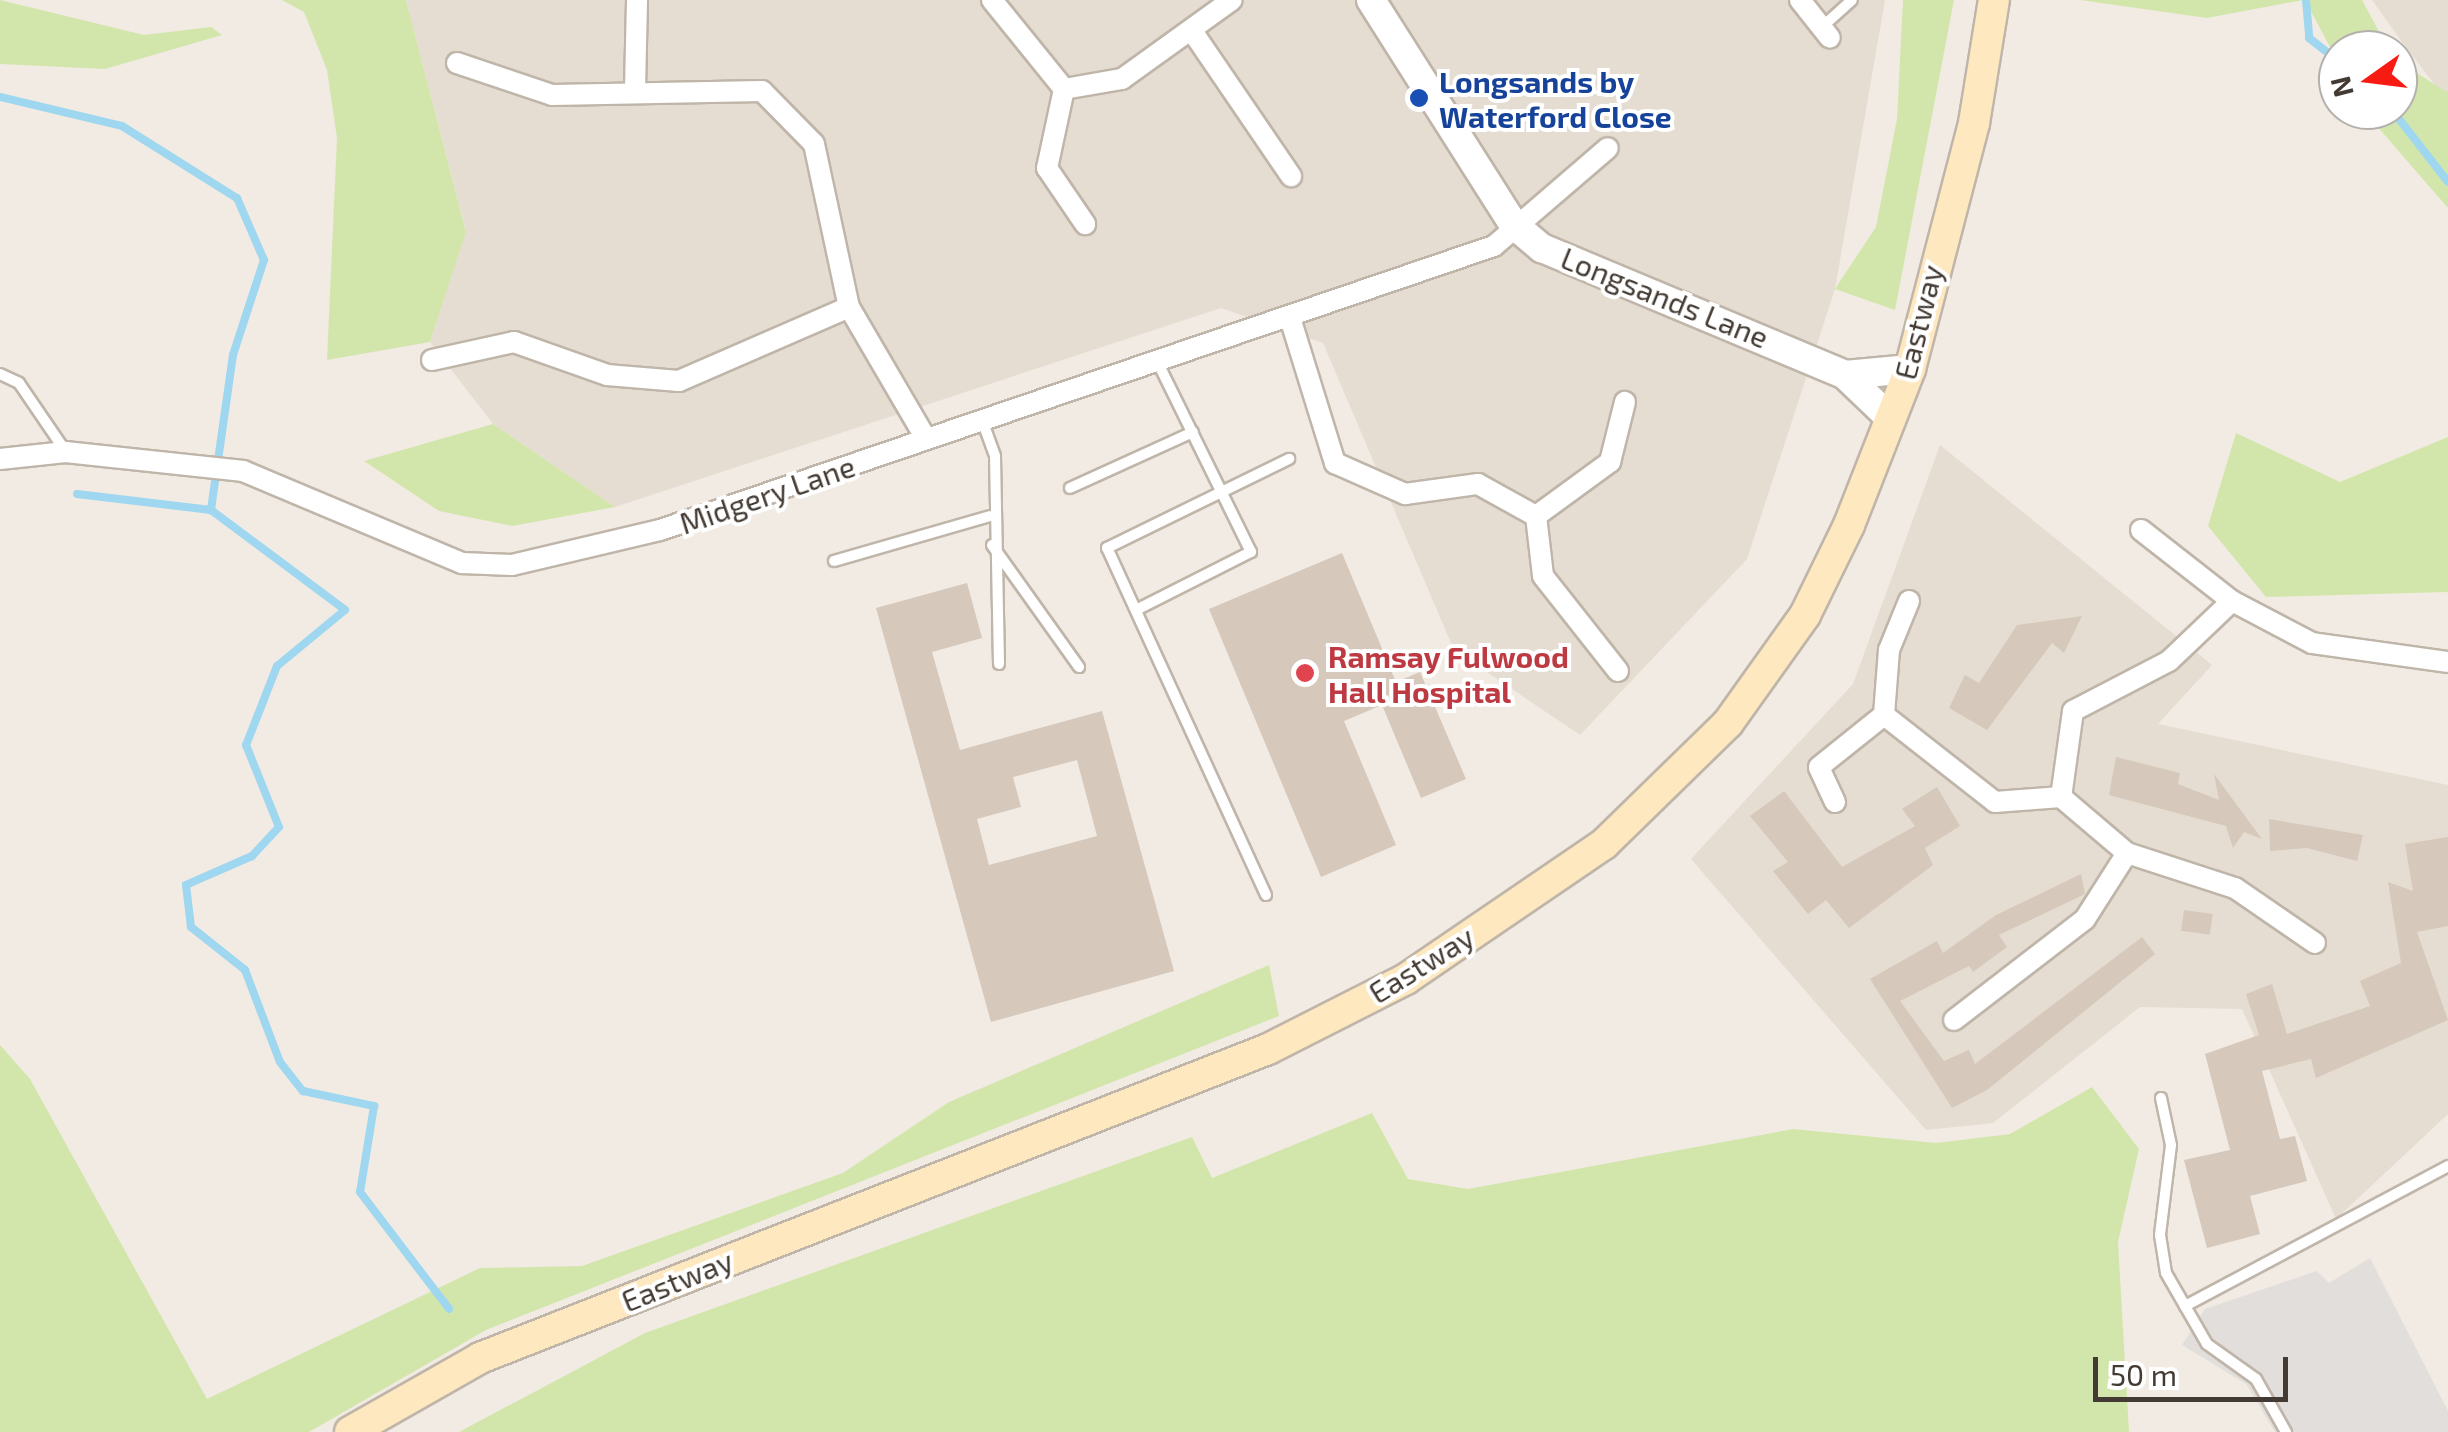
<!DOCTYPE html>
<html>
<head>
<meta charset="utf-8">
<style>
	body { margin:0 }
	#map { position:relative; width:2448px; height:1432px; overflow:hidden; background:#f1ebe3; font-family:"Exo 2",sans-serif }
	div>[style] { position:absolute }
	.residential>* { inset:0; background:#e5ddd1 }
	.green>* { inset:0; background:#d2e6ab }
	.parking>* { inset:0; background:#e2dedc }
	.stream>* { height:8px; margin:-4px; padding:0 4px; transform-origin:4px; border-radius:4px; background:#9ed7ef }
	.building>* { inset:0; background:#d6c8bb; transform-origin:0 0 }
	.roads { filter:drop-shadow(2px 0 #bfb5a9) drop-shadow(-2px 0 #bfb5a9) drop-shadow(0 2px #bfb5a9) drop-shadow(0 -2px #bfb5a9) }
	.service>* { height:10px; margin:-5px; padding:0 5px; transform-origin:5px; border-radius:5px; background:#fff }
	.minor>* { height:20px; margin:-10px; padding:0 10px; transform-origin:10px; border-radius:10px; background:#fff }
	.tertiary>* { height:28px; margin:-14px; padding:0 14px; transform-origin:14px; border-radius:14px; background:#fff }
	.secondary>* { height:30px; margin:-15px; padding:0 15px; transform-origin:15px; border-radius:15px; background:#fee8c0 }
	.dots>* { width:28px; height:28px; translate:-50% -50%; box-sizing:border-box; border:5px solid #fff; border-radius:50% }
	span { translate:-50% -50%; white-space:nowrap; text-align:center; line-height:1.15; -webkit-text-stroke:8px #fff; paint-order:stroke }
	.transit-label { font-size:30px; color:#164399; font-weight:700 }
	.left { translate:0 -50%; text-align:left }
	.street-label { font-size:30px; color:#433b33 }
	.health-label { font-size:30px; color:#be3a42; font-weight:700 }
	.north { position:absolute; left:2318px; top:30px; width:100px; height:100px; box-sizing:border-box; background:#fff; border:2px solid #b4b1ad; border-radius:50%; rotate:256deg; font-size:28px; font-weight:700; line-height:40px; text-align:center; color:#433b33 }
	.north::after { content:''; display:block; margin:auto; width:35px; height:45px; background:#f81b13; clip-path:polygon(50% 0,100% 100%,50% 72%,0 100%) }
	.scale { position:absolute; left:2093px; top:1357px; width:195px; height:45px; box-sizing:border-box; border:5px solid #433b33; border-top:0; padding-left:12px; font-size:30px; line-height:35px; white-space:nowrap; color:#433b33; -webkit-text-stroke:8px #fff; paint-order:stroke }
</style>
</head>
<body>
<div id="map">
	<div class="residential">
		<div style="clip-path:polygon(406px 0,1885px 0,1835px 289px,1747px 559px,1580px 735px,1454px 650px,1323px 343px,1221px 308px,615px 507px,493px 424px,430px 342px,466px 231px)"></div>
		<div style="clip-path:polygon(2372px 0,2448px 0,2448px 102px,2402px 42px)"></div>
		<div style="clip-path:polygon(1940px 445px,2212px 665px,2158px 724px,2448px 785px,2448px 1114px,2336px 1219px,2242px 1009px,2140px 1007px,1993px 1123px,1926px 1130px,1691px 859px,1853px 684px)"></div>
	</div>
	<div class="green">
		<div style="clip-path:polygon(0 0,144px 35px,211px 27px,222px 35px,105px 69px,0 64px)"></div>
		<div style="clip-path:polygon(282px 0,406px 0,466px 232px,430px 342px,327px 360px,337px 138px,327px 70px,304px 12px)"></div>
		<div style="clip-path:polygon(1903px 0,1954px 0,1895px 310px,1835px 289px,1876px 227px,1897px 119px)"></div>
		<div style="clip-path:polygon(2080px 0,2303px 0,2207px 18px)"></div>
		<div style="clip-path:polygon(2305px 0,2362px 0,2389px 50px,2338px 50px,2338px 62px)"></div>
		<div style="clip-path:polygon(2398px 61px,2448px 93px,2448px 208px,2363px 110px,2398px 110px)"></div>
		<div style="clip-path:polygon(493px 424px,615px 507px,512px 526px,439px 511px,364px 461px)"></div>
		<div style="clip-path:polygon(2236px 433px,2340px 482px,2448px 437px,2448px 592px,2266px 597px,2208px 526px)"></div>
		<div style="clip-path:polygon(1269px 965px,1279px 1016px,486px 1330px,309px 1432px,0 1432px,0 1045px,30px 1079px,207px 1399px,480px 1268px,582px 1266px,843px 1173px,949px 1102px)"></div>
		<div style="clip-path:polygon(2092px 1087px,2139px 1149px,2118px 1242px,2129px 1432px,459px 1432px,645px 1333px,1192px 1137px,1212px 1178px,1372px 1113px,1408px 1179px,1468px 1189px,1793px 1129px,1936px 1143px,2010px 1134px)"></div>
	</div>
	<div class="parking">
		<div style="clip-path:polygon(2370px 1258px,2448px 1411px,2448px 1432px,2275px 1432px,2246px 1384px,2182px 1345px,2205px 1309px,2317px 1271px,2329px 1283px)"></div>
	</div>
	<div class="stream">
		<div style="left:2306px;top:0;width:38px;rotate:85deg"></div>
		<div style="left:2309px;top:38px;width:37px;rotate:38deg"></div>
		<div style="left:0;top:97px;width:125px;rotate:13.4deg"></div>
		<div style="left:122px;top:126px;width:136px;rotate:32.1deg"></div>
		<div style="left:237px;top:198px;width:68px;rotate:66.5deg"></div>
		<div style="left:264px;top:260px;width:100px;rotate:108.1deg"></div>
		<div style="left:233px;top:355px;width:157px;rotate:98.1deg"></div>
		<div style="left:211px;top:510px;width:167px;rotate:36.7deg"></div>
		<div style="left:345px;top:610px;width:88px;rotate:140.5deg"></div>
		<div style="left:277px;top:666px;width:85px;rotate:111.4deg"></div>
		<div style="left:246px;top:745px;width:88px;rotate:68.1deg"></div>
		<div style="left:279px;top:827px;width:40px;rotate:133deg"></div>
		<div style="left:252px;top:856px;width:72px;rotate:156.3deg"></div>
		<div style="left:186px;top:885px;width:42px;rotate:83.2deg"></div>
		<div style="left:191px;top:927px;width:69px;rotate:38.5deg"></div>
		<div style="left:245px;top:970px;width:98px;rotate:69.2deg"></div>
		<div style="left:280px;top:1062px;width:37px;rotate:52deg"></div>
		<div style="left:303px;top:1091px;width:73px;rotate:11.9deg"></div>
		<div style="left:374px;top:1106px;width:87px;rotate:99.2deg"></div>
		<div style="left:360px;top:1192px;width:147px;rotate:52.7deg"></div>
		<div style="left:2392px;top:110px;width:91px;rotate:52.1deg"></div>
		<div style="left:77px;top:494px;width:135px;rotate:6.8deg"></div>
	</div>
	<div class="building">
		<div style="clip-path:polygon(1342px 553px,1396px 682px,1420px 672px,1466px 779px,1421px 798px,1382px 705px,1344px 721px,1396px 845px,1321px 877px,1209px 609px)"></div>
		<div style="clip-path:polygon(evenodd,967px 583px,982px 638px,932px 652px,960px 750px,1102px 711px,1174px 971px,991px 1022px,876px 608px,967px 583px,1077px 760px,1097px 836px,989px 865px,977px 819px,1021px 807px,1013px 777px,1077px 760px)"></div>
		<div style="clip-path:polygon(2082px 616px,2064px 653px,2052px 643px,1987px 730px,1949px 708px,1965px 675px,1979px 683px,2017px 625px)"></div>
		<div style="clip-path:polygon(2116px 757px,2180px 773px,2178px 784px,2219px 800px,2214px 774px,2262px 839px,2244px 832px,2233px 848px,2226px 826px,2109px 795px)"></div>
		<div style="clip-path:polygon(1937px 787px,1960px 826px,1925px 848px,1933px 865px,1849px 928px,1826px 900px,1808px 914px,1773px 871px,1788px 862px,1750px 816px,1784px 791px,1842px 867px,1915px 826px,1902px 809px)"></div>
		<div style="clip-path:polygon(2269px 819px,2363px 835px,2357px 861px,2307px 848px,2270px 851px)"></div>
		<div style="clip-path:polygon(2448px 837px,2448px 926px,2417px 932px,2448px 1020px,2316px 1078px,2311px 1059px,2262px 1071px,2280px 1139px,2295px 1136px,2307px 1181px,2250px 1196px,2260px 1234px,2207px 1248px,2184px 1160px,2230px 1150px,2205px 1054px,2259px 1035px,2246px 994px,2272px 984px,2287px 1034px,2370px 1006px,2360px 981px,2401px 963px,2388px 882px,2413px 891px,2405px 844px)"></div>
		<div style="clip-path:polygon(2081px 874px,2085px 894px,1999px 935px,2007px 947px,1973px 972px,1969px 966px,1900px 1001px,1944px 1061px,1969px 1050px,1975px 1064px,2142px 937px,2155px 954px,1987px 1090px,1952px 1108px,1870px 979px,1937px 941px,1943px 953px,1996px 915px)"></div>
		<div style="left:2184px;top:910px;width:29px;height:21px;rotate:8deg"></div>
	</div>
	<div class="roads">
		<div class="service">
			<div style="left:1822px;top:27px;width:40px;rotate:-42deg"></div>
			<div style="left:0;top:374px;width:21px;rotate:25deg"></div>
			<div style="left:19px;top:383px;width:83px;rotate:55.7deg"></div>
			<div style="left:982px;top:420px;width:38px;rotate:70deg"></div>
			<div style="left:995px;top:456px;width:208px;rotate:88.9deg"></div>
			<div style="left:1070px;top:488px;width:135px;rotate:-24.5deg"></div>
			<div style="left:992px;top:545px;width:150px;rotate:54.5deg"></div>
			<div style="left:834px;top:561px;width:162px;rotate:-16.1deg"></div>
			<div style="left:1136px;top:610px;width:129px;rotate:-26.8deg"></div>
			<div style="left:1251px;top:552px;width:213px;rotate:-116.2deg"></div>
			<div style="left:1266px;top:895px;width:382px;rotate:-114.6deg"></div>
			<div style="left:1107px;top:548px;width:203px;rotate:-26.1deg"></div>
			<div style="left:2161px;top:1098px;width:48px;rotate:78deg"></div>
			<div style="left:2171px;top:1145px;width:91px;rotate:97deg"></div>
			<div style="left:2160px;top:1235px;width:38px;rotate:81deg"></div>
			<div style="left:2166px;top:1273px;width:82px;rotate:60deg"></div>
			<div style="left:2207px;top:1344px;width:60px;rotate:35.5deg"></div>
			<div style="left:2256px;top:1379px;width:61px;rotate:60.5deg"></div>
			<div style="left:2185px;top:1306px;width:298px;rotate:-28deg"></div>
		</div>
		<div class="minor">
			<div style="left:992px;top:0;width:114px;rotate:51deg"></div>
			<div style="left:1064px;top:89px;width:59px;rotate:-9.8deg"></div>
			<div style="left:1122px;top:79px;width:135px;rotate:-35.7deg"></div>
			<div style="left:1800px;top:0;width:48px;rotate:51.7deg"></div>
			<div style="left:1192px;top:31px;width:176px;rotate:55.7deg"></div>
			<div style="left:457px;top:63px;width:100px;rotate:18.6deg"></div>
			<div style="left:552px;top:95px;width:210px;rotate:-1.1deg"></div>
			<div style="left:762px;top:91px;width:74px;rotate:45.5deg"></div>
			<div style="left:814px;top:144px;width:167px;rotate:77.9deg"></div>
			<div style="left:849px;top:307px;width:153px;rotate:59.7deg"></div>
			<div style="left:635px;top:89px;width:89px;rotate:-88.7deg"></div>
			<div style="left:1064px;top:89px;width:81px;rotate:102.1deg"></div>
			<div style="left:1047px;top:168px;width:68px;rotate:55.8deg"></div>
			<div style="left:1291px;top:321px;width:149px;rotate:72.8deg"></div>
			<div style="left:1335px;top:463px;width:77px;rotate:23.9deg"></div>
			<div style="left:1405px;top:494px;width:74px;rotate:-7.8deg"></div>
			<div style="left:1478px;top:484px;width:66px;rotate:28.9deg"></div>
			<div style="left:1536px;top:516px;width:60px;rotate:83.3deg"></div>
			<div style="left:1543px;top:576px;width:121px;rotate:51.7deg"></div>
			<div style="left:432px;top:360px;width:84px;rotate:-12.4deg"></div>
			<div style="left:514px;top:342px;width:99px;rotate:19.5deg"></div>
			<div style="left:607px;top:375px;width:72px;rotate:4.8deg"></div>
			<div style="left:679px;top:381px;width:185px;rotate:-23.5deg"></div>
			<div style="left:0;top:459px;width:66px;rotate:-6.1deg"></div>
			<div style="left:66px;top:452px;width:178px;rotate:6.1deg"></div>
			<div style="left:243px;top:471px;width:238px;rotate:22.8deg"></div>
			<div style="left:462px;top:563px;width:50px;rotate:2.3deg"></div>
			<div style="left:512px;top:565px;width:152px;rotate:-13.3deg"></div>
			<div style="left:660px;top:530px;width:881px;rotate:-18.81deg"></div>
			<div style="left:1494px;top:246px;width:150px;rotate:-40.7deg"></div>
			<div style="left:1536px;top:516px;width:92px;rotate:-36.1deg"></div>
			<div style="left:1610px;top:462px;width:62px;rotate:-76deg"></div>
			<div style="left:2141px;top:530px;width:115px;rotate:38deg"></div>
			<div style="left:2232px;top:601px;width:90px;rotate:27.7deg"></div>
			<div style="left:2312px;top:643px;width:137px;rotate:8deg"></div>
			<div style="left:1909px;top:601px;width:53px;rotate:112.2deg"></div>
			<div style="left:1889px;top:650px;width:65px;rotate:94.4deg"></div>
			<div style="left:1884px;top:715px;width:141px;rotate:38.1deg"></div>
			<div style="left:1995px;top:802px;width:66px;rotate:-4.3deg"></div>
			<div style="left:2232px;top:601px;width:87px;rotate:136.4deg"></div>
			<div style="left:2169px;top:661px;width:108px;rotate:152.5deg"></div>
			<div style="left:2073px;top:711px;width:87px;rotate:97.9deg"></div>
			<div style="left:2061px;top:797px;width:87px;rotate:40.3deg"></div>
			<div style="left:2127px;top:853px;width:114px;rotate:18deg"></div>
			<div style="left:2235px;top:888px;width:97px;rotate:34.5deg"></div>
			<div style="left:1835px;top:802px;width:38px;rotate:-115deg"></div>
			<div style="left:1819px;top:767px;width:83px;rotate:-38.7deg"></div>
			<div style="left:1954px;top:1020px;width:165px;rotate:-37.6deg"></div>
			<div style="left:2085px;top:919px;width:78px;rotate:-57.5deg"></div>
		</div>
		<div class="tertiary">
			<div style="left:1371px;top:0;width:265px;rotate:57.6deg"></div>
			<div style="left:1513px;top:224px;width:38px;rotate:40deg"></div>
			<div style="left:1542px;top:248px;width:329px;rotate:22.7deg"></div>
			<div style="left:1845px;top:375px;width:64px;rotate:43.7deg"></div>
			<div style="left:1845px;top:375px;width:65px;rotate:-5.3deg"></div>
		</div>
		<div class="secondary">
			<div style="left:350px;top:1432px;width:150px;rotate:-29.6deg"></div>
			<div style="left:480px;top:1358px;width:846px;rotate:-21.41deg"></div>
			<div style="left:1268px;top:1049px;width:155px;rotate:-26.9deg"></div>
			<div style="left:1406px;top:979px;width:240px;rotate:-34.3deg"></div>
			<div style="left:1604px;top:844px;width:173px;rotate:-44.3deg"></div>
			<div style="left:1728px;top:723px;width:133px;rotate:-54.5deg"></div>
			<div style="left:1805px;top:615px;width:100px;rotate:-63.9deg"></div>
			<div style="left:1849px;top:525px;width:168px;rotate:-68.6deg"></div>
			<div style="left:1910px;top:369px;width:254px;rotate:-75.4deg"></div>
			<div style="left:1974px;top:123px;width:125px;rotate:-80.8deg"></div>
		</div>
	</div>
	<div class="dots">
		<div style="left:1419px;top:98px;background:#1a4fb4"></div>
		<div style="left:1305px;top:673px;background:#e0444e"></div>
	</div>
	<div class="transit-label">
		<span class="left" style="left:1439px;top:98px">Longsands by<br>Waterford Close</span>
	</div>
	<div class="street-label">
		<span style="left:1665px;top:297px;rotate:22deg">Longsands Lane</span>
		<span style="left:1918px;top:322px;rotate:-76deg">Eastway</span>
		<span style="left:767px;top:494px;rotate:-19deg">Midgery Lane</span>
		<span style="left:1421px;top:964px;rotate:-32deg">Eastway</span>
		<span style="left:677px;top:1280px;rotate:-22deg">Eastway</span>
	</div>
	<div class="health-label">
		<span class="left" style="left:1328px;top:673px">Ramsay Fulwood<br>Hall Hospital</span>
	</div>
	<div class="north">N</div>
	<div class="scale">50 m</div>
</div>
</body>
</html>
